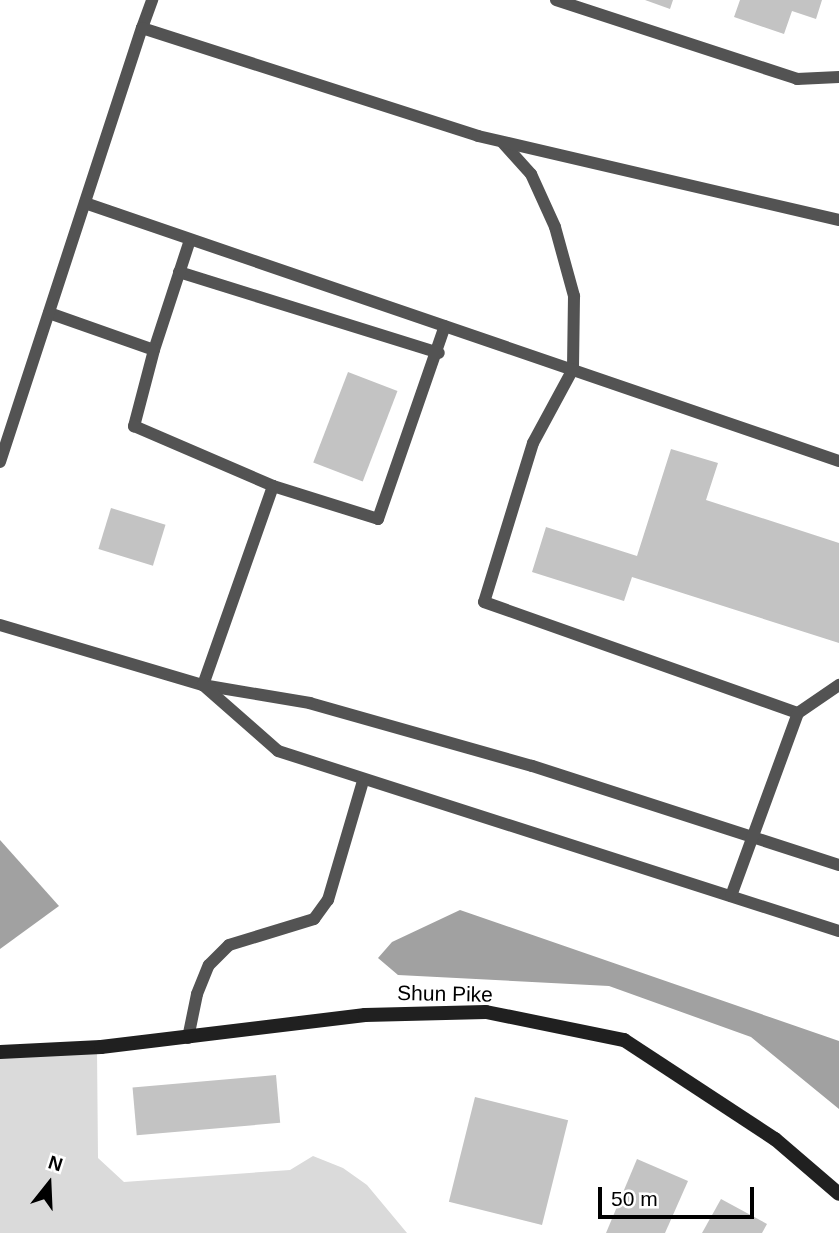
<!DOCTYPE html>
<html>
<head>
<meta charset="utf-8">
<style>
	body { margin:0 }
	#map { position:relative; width:839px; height:1233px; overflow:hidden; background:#fff; font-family:Arial,sans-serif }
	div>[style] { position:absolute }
	.green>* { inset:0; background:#dadada }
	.water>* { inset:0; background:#a1a1a1 }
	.building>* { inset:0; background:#c3c3c3; transform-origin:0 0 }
	.service>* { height:12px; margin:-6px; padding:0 6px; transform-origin:6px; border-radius:6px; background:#535353 }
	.secondary>* { height:14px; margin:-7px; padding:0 7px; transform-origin:7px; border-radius:7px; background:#202020 }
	span { translate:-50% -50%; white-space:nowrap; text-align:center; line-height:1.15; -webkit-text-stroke:6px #fff; paint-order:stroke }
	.street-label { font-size:21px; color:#000 }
	.north { position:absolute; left:14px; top:1149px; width:70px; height:70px; -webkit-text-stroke:5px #fff; paint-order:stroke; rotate:18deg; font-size:19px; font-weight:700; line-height:28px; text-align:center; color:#000 }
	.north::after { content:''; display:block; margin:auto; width:24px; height:32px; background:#000; clip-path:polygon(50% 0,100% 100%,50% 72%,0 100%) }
	.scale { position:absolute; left:598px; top:1187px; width:156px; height:32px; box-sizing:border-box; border:4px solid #000; border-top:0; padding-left:9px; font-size:21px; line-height:24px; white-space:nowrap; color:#000; -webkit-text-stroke:5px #fff; paint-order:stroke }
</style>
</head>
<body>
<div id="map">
	<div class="green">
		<div style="clip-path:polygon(97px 1050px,98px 1158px,124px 1182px,290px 1170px,313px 1156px,343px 1168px,367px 1185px,407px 1233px,0 1233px,0 1052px)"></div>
	</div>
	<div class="water">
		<div style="clip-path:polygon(0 840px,59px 906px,0 949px)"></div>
		<div style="clip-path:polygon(460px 910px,839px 1041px,839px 1109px,751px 1037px,609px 986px,398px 975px,378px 958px,392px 942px)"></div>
	</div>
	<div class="building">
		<div style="clip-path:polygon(645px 0,673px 0,670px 9px)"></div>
		<div style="clip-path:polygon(740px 0,822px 0,816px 19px,792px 11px,784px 34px,734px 17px)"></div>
		<div style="left:348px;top:372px;width:53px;height:97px;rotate:21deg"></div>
		<div style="clip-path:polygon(671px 449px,718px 463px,706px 500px,839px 543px,839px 643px,632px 577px,624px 601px,532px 572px,546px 527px,637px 556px)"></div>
		<div style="left:111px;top:508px;width:57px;height:43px;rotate:17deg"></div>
		<div style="left:276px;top:1075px;width:48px;height:144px;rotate:85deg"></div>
		<div style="left:475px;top:1097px;width:96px;height:108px;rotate:14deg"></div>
		<div style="clip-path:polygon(637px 1159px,688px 1181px,665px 1233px,606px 1233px)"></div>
		<div style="clip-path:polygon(721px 1199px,767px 1224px,762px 1233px,702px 1233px)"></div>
	</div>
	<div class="service">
		<div style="left:556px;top:0;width:254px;rotate:18.1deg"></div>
		<div style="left:797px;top:79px;width:42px;rotate:-2.7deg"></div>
		<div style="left:142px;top:28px;width:30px;rotate:-70deg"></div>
		<div style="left:503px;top:143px;width:42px;rotate:47.9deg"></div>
		<div style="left:531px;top:174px;width:58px;rotate:65.6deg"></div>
		<div style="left:555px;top:227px;width:72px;rotate:74.6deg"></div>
		<div style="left:574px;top:296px;width:73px;rotate:90.8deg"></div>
		<div style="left:573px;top:369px;width:84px;rotate:118.4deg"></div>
		<div style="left:533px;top:443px;width:166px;rotate:107.1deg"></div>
		<div style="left:484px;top:602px;width:333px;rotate:19.5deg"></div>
		<div style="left:798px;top:713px;width:50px;rotate:-34.3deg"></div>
		<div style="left:85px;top:203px;width:797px;rotate:18.89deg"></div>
		<div style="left:179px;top:272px;width:272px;rotate:17.3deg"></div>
		<div style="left:49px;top:313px;width:111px;rotate:19.4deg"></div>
		<div style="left:154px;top:350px;width:116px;rotate:-71.9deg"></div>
		<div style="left:154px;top:350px;width:79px;rotate:104.7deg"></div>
		<div style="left:134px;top:426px;width:151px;rotate:23.3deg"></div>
		<div style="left:0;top:462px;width:457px;rotate:-71.9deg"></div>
		<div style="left:142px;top:28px;width:353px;rotate:17.8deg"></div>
		<div style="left:478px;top:136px;width:371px;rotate:13.1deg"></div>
		<div style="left:0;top:625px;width:212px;rotate:16.5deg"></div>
		<div style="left:203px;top:685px;width:211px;rotate:-70.6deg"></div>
		<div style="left:273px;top:486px;width:110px;rotate:17.4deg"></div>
		<div style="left:378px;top:519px;width:204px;rotate:-70.9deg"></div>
		<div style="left:839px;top:865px;width:323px;rotate:-162.1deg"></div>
		<div style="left:532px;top:766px;width:231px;rotate:-164.2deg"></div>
		<div style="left:310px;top:703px;width:109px;rotate:-170.5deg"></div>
		<div style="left:203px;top:685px;width:100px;rotate:41.3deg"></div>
		<div style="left:278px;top:751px;width:589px;rotate:17.79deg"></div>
		<div style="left:731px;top:896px;width:195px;rotate:-69.9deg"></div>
		<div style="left:188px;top:1038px;width:45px;rotate:-78.4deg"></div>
		<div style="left:197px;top:994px;width:31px;rotate:-68deg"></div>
		<div style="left:209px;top:965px;width:28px;rotate:-45deg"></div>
		<div style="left:229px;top:945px;width:89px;rotate:-17deg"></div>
		<div style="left:314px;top:919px;width:24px;rotate:-54deg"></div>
		<div style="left:328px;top:900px;width:124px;rotate:-73.6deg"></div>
	</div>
	<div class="secondary">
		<div style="left:0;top:1052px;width:101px;rotate:-2.8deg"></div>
		<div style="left:101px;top:1047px;width:266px;rotate:-6.9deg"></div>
		<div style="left:365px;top:1015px;width:121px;rotate:-1.4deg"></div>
		<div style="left:486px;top:1012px;width:141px;rotate:11.5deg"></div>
		<div style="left:624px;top:1040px;width:181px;rotate:33.3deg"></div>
		<div style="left:775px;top:1139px;width:84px;rotate:40.7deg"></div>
	</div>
	<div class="street-label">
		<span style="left:445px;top:994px;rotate:1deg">Shun Pike</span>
	</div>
	<div class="north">N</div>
	<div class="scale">50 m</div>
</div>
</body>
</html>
